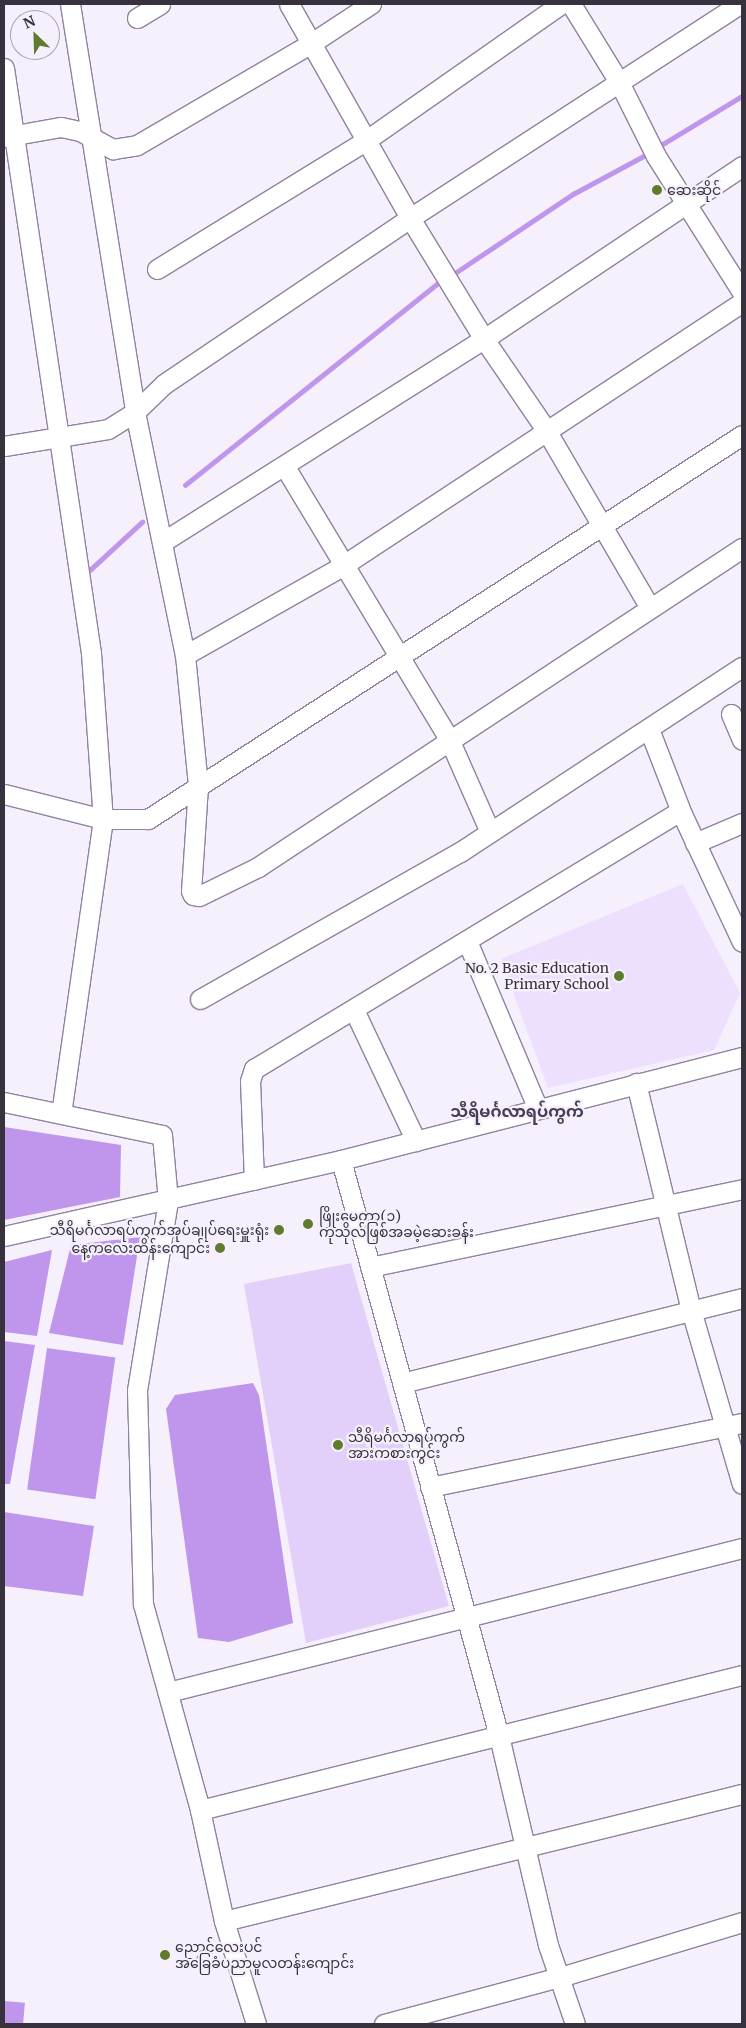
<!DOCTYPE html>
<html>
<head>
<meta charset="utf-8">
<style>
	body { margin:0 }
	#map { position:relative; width:746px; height:2028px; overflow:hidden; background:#f5f0fc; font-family:Merriweather,"Noto Sans Myanmar",serif }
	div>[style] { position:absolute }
	.built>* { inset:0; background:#ede0fe }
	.green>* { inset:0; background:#e3d0fa }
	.water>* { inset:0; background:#c096ed; transform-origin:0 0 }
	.stream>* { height:4.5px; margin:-2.25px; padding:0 2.25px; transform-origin:2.25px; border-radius:2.25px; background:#c096ed }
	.roads { filter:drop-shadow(1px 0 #8f839e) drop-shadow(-1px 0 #8f839e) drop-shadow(0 1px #8f839e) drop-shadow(0 -1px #8f839e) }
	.minor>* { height:19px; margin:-9.5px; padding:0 9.5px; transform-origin:9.5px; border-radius:9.5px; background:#fff }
	.dots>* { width:14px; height:14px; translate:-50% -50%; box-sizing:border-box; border:2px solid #f5f0fc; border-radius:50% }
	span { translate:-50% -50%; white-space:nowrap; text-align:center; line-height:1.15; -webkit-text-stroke:4.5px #f5f0fc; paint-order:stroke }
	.poi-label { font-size:14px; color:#37323d }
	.left { translate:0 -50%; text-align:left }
	.right { translate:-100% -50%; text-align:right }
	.quarter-label { font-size:16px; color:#493e56; font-weight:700 }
	.frame { position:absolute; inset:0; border:5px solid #37323d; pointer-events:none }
	.north { position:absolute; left:10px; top:10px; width:50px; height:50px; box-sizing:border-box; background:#f5f0fc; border:1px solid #a9a4b0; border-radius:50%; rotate:336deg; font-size:14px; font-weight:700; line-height:20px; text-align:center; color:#37323d }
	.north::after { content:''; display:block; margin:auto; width:18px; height:22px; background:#617b2e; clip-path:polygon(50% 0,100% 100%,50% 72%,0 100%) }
</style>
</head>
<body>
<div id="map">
	<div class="built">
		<div style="clip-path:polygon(683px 884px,740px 993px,714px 1050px,548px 1088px,501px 959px)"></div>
	</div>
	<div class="green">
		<div style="clip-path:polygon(351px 1263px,449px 1606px,306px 1643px,244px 1284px)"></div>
	</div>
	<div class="water">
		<div style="clip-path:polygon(4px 1127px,121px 1145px,120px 1197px,4px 1220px)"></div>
		<div style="clip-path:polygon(140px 1237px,123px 1345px,49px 1333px,71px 1245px)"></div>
		<div style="clip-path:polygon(52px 1250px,37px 1336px,4px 1332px,4px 1262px)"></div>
		<div style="clip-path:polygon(4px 1341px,35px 1345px,10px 1484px,4px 1484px)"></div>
		<div style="left:47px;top:1348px;width:69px;height:143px;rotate:8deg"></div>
		<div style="clip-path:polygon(253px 1383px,259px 1395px,293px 1623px,229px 1642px,198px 1638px,166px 1409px,175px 1395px)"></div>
		<div style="clip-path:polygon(4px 1512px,94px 1526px,83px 1596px,4px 1586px)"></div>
		<div style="left:4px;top:2001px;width:21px;height:23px;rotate:5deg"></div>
	</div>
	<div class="stream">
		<div style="left:658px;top:147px;width:98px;rotate:-31.3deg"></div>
		<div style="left:455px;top:273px;width:142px;rotate:-33.8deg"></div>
		<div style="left:573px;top:194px;width:86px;rotate:-28.3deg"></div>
		<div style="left:185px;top:485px;width:322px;rotate:-38.6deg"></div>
		<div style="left:90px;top:570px;width:71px;rotate:-42.7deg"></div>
	</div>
	<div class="roads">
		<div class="minor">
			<div style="left:70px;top:4px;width:413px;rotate:80.9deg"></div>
			<div style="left:135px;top:412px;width:248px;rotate:78.4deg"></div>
			<div style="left:185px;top:655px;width:132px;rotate:84.3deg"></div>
			<div style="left:198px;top:786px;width:105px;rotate:93.8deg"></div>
			<div style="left:191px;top:891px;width:4px;rotate:63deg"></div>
			<div style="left:193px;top:895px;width:6px;rotate:9deg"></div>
			<div style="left:199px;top:896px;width:66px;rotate:-26.2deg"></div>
			<div style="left:258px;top:867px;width:580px;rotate:-33.39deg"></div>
			<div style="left:289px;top:4px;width:246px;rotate:60.5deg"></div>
			<div style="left:410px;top:218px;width:142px;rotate:58.6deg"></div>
			<div style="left:484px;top:339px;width:110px;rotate:55.7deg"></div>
			<div style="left:546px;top:430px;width:206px;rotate:59.7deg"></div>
			<div style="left:571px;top:4px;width:92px;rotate:58.4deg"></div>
			<div style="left:619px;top:82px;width:83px;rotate:63.4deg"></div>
			<div style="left:656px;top:156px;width:161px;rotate:57.7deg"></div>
			<div style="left:137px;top:18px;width:27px;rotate:-31deg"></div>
			<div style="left:4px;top:68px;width:591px;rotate:81.54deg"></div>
			<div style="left:91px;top:653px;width:166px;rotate:85.9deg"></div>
			<div style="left:103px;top:819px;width:297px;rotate:98.1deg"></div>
			<div style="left:4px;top:137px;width:58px;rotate:-10deg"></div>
			<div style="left:61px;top:127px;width:19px;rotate:12deg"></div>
			<div style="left:80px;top:131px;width:38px;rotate:29deg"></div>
			<div style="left:113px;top:149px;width:24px;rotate:-9deg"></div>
			<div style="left:137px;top:145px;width:200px;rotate:-30.3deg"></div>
			<div style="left:310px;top:44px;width:73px;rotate:-33.3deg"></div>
			<div style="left:157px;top:269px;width:248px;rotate:-31.6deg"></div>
			<div style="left:368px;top:139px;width:236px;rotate:-35deg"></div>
			<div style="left:4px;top:446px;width:105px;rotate:-9.3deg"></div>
			<div style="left:108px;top:429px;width:32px;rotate:-32deg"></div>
			<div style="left:135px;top:412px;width:40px;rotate:-44deg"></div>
			<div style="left:164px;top:384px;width:297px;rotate:-34deg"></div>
			<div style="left:410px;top:218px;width:393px;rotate:-33deg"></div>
			<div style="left:285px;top:467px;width:318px;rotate:58.9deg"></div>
			<div style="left:449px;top:739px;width:102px;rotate:66.2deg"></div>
			<div style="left:164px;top:541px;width:378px;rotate:-32.3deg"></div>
			<div style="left:484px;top:339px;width:311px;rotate:-33.8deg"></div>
			<div style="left:185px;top:655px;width:180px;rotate:-29.5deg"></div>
			<div style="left:342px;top:566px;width:479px;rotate:-33.4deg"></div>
			<div style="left:731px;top:714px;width:28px;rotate:67deg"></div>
			<div style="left:649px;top:729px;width:91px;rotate:68.8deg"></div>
			<div style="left:4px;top:794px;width:102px;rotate:14.2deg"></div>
			<div style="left:103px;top:819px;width:45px"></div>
			<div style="left:148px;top:819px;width:707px;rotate:-32.88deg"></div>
			<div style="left:695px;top:843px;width:51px;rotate:-23.1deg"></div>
			<div style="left:467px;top:941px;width:182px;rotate:67.1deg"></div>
			<div style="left:200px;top:999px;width:299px;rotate:-29.5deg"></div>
			<div style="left:460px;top:852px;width:337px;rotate:-33.3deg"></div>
			<div style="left:354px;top:1010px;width:145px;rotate:64.7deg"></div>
			<div style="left:636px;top:1083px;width:234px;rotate:76.4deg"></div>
			<div style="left:691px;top:1310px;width:181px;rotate:73.7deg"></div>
			<div style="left:4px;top:1102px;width:161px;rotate:11.8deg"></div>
			<div style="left:162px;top:1135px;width:66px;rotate:84.8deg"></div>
			<div style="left:168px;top:1201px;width:192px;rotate:99.3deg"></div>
			<div style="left:137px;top:1390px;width:214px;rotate:88.4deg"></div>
			<div style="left:143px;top:1604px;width:214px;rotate:74.5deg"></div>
			<div style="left:200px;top:1810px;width:114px;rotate:77.8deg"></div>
			<div style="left:224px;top:1921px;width:108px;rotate:72.7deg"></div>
			<div style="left:341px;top:1160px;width:597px;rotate:74.66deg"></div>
			<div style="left:499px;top:1736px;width:215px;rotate:76.8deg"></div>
			<div style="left:548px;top:1945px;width:83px;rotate:71.1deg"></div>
			<div style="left:254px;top:1180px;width:99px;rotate:-92.3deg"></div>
			<div style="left:250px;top:1081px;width:13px;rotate:-72deg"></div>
			<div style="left:254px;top:1069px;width:494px;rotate:-31.2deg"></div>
			<div style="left:677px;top:813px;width:5px;rotate:11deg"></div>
			<div style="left:682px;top:814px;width:141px;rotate:64.9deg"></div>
			<div style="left:4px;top:1236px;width:345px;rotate:-12.7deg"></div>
			<div style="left:341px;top:1160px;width:414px;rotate:-14.4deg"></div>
			<div style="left:370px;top:1267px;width:380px;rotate:-11.8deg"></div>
			<div style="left:402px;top:1383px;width:350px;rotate:-14deg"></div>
			<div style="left:430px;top:1487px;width:318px;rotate:-11.6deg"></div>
			<div style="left:168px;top:1692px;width:592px;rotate:-14.08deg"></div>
			<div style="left:200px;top:1810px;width:559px;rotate:-13.99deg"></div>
			<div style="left:224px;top:1921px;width:533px;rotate:-13.78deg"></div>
			<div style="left:384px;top:2024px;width:182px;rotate:-15deg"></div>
			<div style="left:560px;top:1977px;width:190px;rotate:-16.8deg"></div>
		</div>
	</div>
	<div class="dots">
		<div style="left:657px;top:190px;background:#617b2e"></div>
		<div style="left:619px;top:976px;background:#617b2e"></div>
		<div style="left:308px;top:1224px;background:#617b2e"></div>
		<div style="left:279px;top:1230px;background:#617b2e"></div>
		<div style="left:220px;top:1248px;background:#617b2e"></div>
		<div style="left:338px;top:1445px;background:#617b2e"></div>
		<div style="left:165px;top:1955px;background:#617b2e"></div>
	</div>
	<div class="poi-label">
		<span class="left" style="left:667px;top:190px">ဆေးဆိုင်</span>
		<span class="right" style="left:609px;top:976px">No. 2 Basic Education<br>Primary School</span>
		<span class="left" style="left:319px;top:1224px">ဖြိုးမေတ္တာ(၁)<br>ကုသိုလ်ဖြစ်အခမဲ့ဆေးခန်း</span>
		<span class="right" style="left:269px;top:1230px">သီရိမင်္ဂလာရပ်ကွက်အုပ်ချုပ်ရေးမှူးရုံး</span>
		<span class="right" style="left:210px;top:1248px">နေ့ကလေးထိန်းကျောင်း</span>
		<span class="left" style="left:348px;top:1445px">သီရိမင်္ဂလာရပ်ကွက်<br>အားကစားကွင်း</span>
		<span class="left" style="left:175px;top:1955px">ညောင်လေးပင်<br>အခြေခံပညာမူလတန်းကျောင်း</span>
	</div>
	<div class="quarter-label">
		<span style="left:517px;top:1111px">သီရိမင်္ဂလာရပ်ကွက်</span>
	</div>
	<div class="frame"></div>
	<div class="north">N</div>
</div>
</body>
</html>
